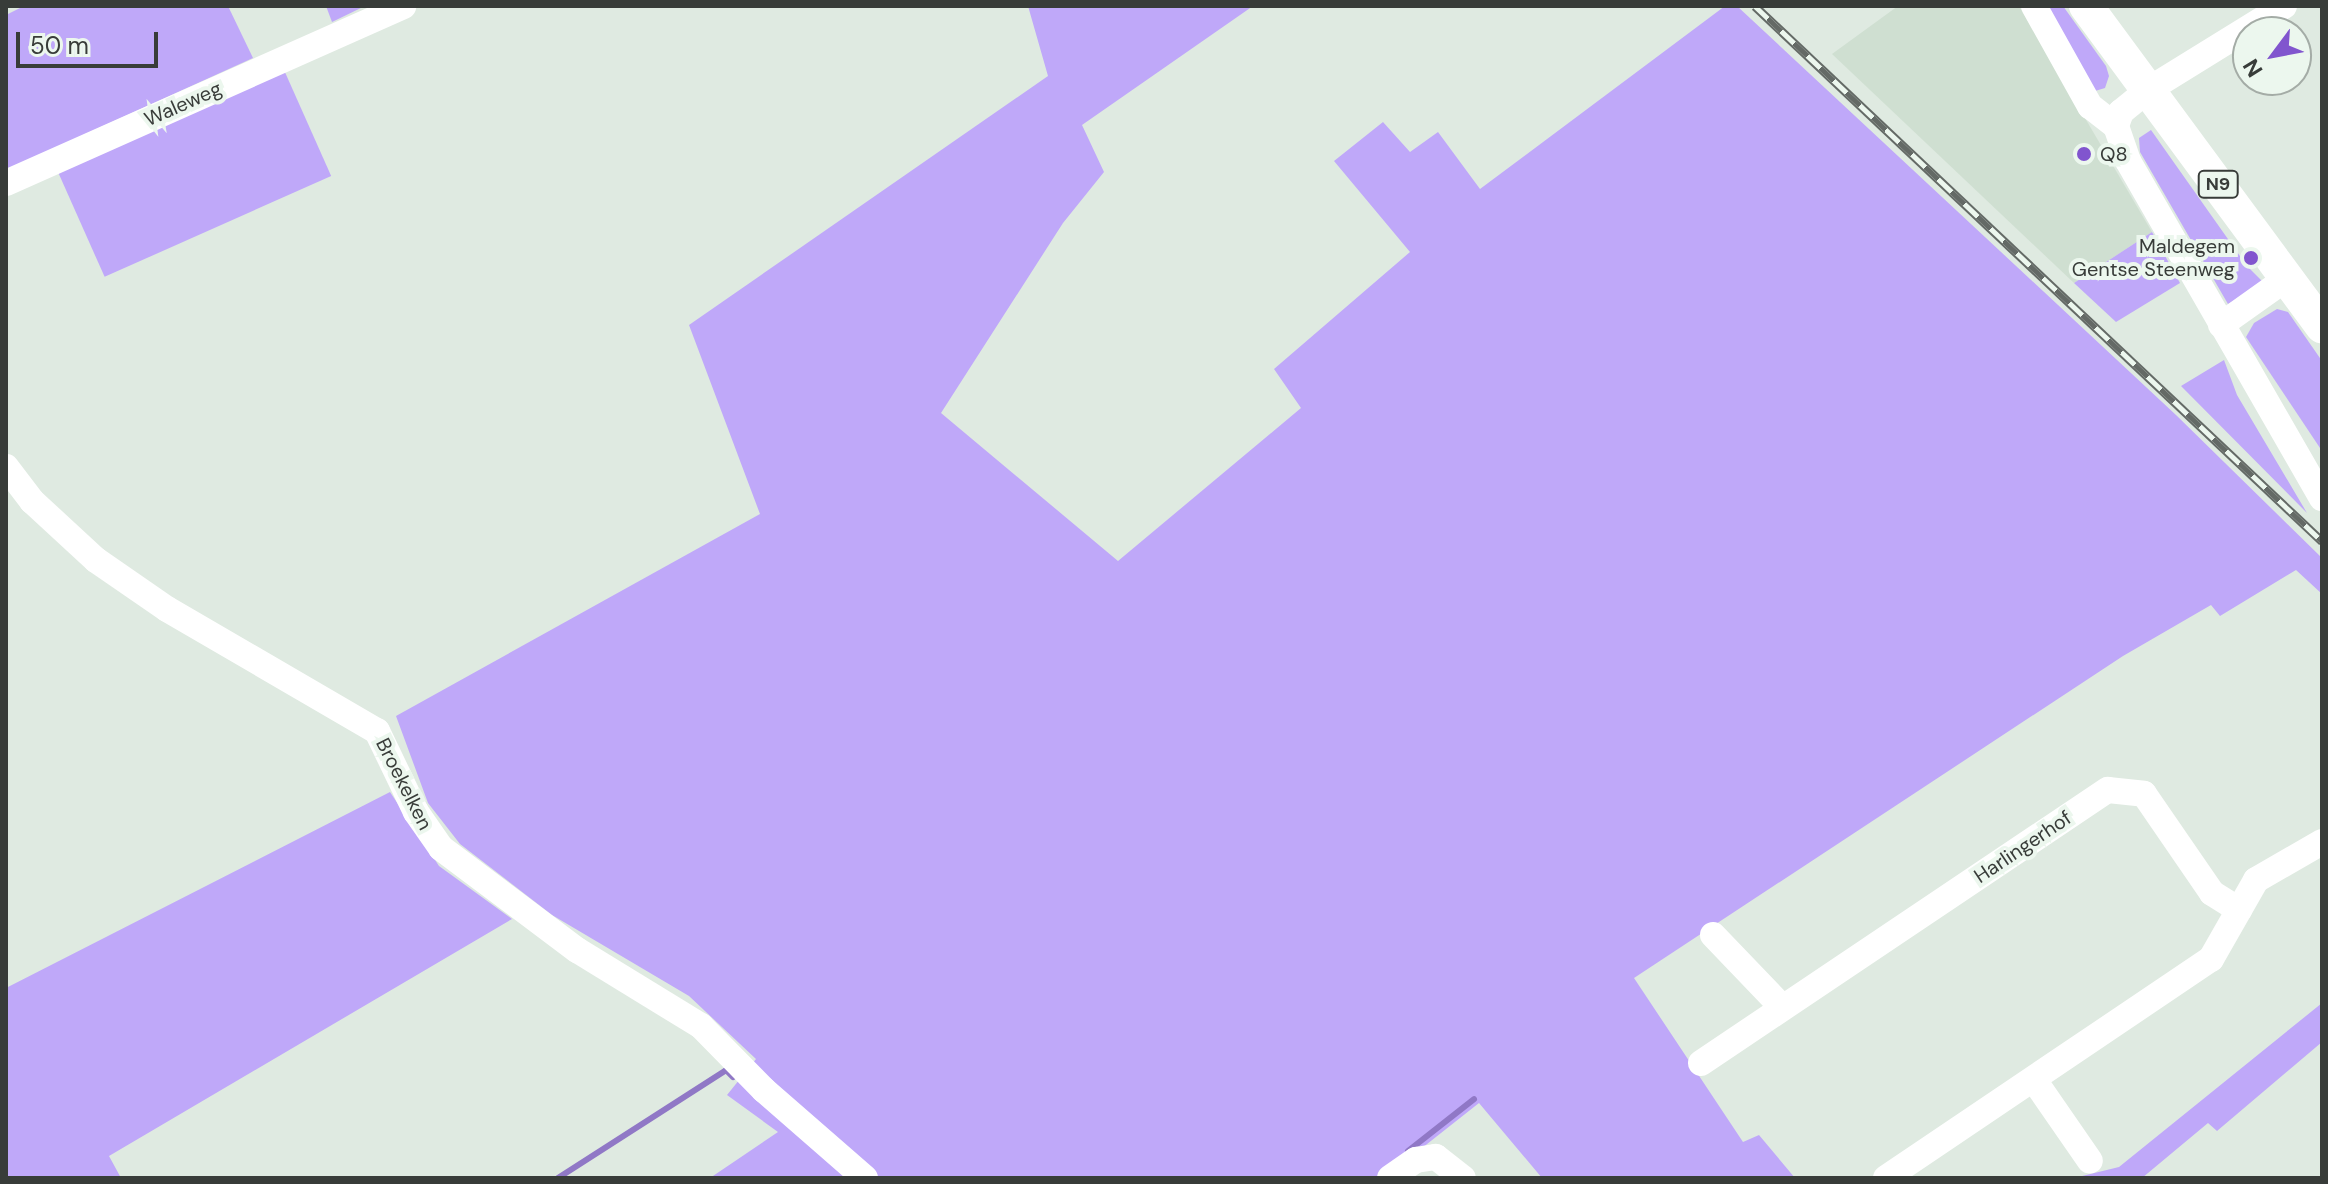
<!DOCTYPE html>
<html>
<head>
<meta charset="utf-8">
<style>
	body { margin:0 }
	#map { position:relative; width:2328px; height:1184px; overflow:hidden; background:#dfeae1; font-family:"DM Sans",sans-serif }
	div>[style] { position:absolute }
	.built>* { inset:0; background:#cfdfd1 }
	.green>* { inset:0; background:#bfa8f9; transform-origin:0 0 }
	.stream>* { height:6px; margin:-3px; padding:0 3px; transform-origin:3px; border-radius:3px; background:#9078c6 }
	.minor>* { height:26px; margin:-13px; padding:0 13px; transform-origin:13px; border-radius:13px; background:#fff }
	.major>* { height:34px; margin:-17px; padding:0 17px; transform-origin:17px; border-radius:17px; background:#fff }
	.rail>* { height:9px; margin-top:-4.5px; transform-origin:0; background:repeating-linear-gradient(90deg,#ecf7ee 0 18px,#646a66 0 36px); box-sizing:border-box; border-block:2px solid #646a66 }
	.dots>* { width:22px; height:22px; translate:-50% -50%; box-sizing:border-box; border:4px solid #ecf7ee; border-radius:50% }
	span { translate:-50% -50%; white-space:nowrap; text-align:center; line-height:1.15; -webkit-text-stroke:8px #ecf7ee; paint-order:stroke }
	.shield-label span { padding:2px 6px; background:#ecf7ee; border:2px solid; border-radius:6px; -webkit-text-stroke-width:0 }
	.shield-label { font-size:18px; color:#383c39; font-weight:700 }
	.street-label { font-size:20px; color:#383c39 }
	.poi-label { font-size:20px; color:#383c39 }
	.left { translate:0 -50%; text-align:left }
	.right { translate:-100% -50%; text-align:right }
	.frame { position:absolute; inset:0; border:8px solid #383c39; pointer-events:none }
	.north { position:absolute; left:2232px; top:16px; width:80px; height:80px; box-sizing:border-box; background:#ecf7ee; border:2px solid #a4aca6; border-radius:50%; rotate:238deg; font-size:22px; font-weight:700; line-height:32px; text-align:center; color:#383c39 }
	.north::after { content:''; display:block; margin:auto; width:28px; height:36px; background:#8155ce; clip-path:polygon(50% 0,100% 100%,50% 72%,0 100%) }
	.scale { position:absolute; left:16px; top:32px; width:142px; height:36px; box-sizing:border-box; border:4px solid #383c39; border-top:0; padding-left:10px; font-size:24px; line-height:28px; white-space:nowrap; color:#383c39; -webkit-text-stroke:6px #ecf7ee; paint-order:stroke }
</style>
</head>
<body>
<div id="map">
	<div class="built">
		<div style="clip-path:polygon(1898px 6px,2019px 6px,2152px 232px,2074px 283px,1832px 54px)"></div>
	</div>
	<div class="green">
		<div style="clip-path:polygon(24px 6px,228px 6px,253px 58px,6px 170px,6px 15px)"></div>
		<div style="clip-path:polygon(326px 6px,365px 6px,332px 22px)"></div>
		<div style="clip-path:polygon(1028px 6px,1253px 6px,1082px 125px,1104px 172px,1063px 223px,941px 413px,1118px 561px,1301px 408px,1274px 369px,1410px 252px,1334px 161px,1383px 122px,1410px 152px,1438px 132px,1480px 189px,1725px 6px,1737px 6px,2176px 415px,2322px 558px,2322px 594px,2296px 570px,2220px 616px,2211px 605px,2123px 656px,1634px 978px,1743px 1142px,1759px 1135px,1795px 1178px,1542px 1178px,1479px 1103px,1384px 1178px,710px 1178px,778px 1132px,727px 1095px,756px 1059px,689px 996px,552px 915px,460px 844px,428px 803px,396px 716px,760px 514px,689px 325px,1048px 76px)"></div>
		<div style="clip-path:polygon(2042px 6px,2063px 6px,2106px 66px,2109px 76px,2105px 88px,2095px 91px)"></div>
		<div style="left:284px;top:70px;width:116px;height:248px;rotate:66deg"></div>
		<div style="clip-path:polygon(2151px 130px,2247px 266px,2265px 284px,2228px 304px,2140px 152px,2139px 138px)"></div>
		<div style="clip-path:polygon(2152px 232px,2180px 283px,2116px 322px,2074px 283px)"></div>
		<div style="clip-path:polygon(2277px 309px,2288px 312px,2322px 361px,2322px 451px,2246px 337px,2254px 323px)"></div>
		<div style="clip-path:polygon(2224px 360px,2237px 395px,2307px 513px,2181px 386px)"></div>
		<div style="clip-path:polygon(390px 792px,439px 866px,512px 919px,109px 1156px,121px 1178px,6px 1178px,6px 988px)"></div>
		<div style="clip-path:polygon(2322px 1003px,2322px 1042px,2217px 1131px,2208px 1123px,2142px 1178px,2074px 1178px,2119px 1167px)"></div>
	</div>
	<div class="stream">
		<div style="left:1408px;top:1151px;width:84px;rotate:-38.2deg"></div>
		<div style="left:558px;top:1178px;width:200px;rotate:-32.7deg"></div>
		<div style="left:726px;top:1070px;width:10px;rotate:45deg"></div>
	</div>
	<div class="minor">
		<div style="left:2034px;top:6px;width:115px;rotate:60.8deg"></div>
		<div style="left:2090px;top:106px;width:33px;rotate:38deg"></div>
		<div style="left:2284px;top:6px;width:160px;rotate:148.3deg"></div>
		<div style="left:2148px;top:90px;width:35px;rotate:141deg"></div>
		<div style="left:2121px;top:112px;width:15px;rotate:110deg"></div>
		<div style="left:2116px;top:126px;width:37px;rotate:71deg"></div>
		<div style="left:2128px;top:161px;width:389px;rotate:60.1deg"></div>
		<div style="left:6px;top:183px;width:435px;rotate:-24deg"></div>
		<div style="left:2221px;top:325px;width:81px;rotate:-35.5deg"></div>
		<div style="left:6px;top:467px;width:43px;rotate:52.6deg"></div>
		<div style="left:32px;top:501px;width:87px;rotate:42.7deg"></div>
		<div style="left:96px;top:560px;width:86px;rotate:34.6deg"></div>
		<div style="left:167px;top:609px;width:243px;rotate:30.2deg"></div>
		<div style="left:377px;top:731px;width:90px;rotate:64.3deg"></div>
		<div style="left:416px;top:812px;width:44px;rotate:55.2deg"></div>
		<div style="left:441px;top:848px;width:170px;rotate:36.9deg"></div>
		<div style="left:577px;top:950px;width:145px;rotate:31.5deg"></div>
		<div style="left:701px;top:1026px;width:90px;rotate:45.5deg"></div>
		<div style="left:764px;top:1090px;width:134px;rotate:41.1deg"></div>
		<div style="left:1713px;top:935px;width:100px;rotate:46.2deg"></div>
		<div style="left:1701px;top:1063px;width:490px;rotate:-33.9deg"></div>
		<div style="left:2108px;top:790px;width:36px;rotate:6deg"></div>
		<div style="left:2144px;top:794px;width:120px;rotate:55.5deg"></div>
		<div style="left:2212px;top:893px;width:32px;rotate:32deg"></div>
		<div style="left:2034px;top:1080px;width:98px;rotate:55.3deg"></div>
		<div style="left:1390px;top:1178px;width:32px;rotate:-35deg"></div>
		<div style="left:1416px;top:1160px;width:20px;rotate:-9deg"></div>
		<div style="left:1436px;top:1157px;width:34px;rotate:38deg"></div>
		<div style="left:1886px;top:1178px;width:392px;rotate:-34deg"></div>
		<div style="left:2211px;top:959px;width:91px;rotate:-60.3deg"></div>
		<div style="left:2256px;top:880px;width:76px;rotate:-29.9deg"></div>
	</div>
	<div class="major">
		<div style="left:2086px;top:6px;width:398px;rotate:53.6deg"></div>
	</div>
	<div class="rail">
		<div style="left:1755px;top:6px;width:780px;rotate:43.34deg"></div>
	</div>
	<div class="dots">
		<div style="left:2084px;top:154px;background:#8155ce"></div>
		<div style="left:2251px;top:258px;background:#8155ce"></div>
	</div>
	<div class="shield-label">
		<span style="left:2218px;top:184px">N9</span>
	</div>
	<div class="street-label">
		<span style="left:183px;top:104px;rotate:-24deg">Waleweg</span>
		<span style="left:404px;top:784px;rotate:63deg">Broekelken</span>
		<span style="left:2023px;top:847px;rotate:-34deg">Harlingerhof</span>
	</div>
	<div class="poi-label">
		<span class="left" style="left:2100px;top:154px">Q8</span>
		<span class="right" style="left:2235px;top:258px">Maldegem<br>Gentse Steenweg</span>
	</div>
	<div class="frame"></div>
	<div class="north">N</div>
	<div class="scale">50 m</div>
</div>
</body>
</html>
